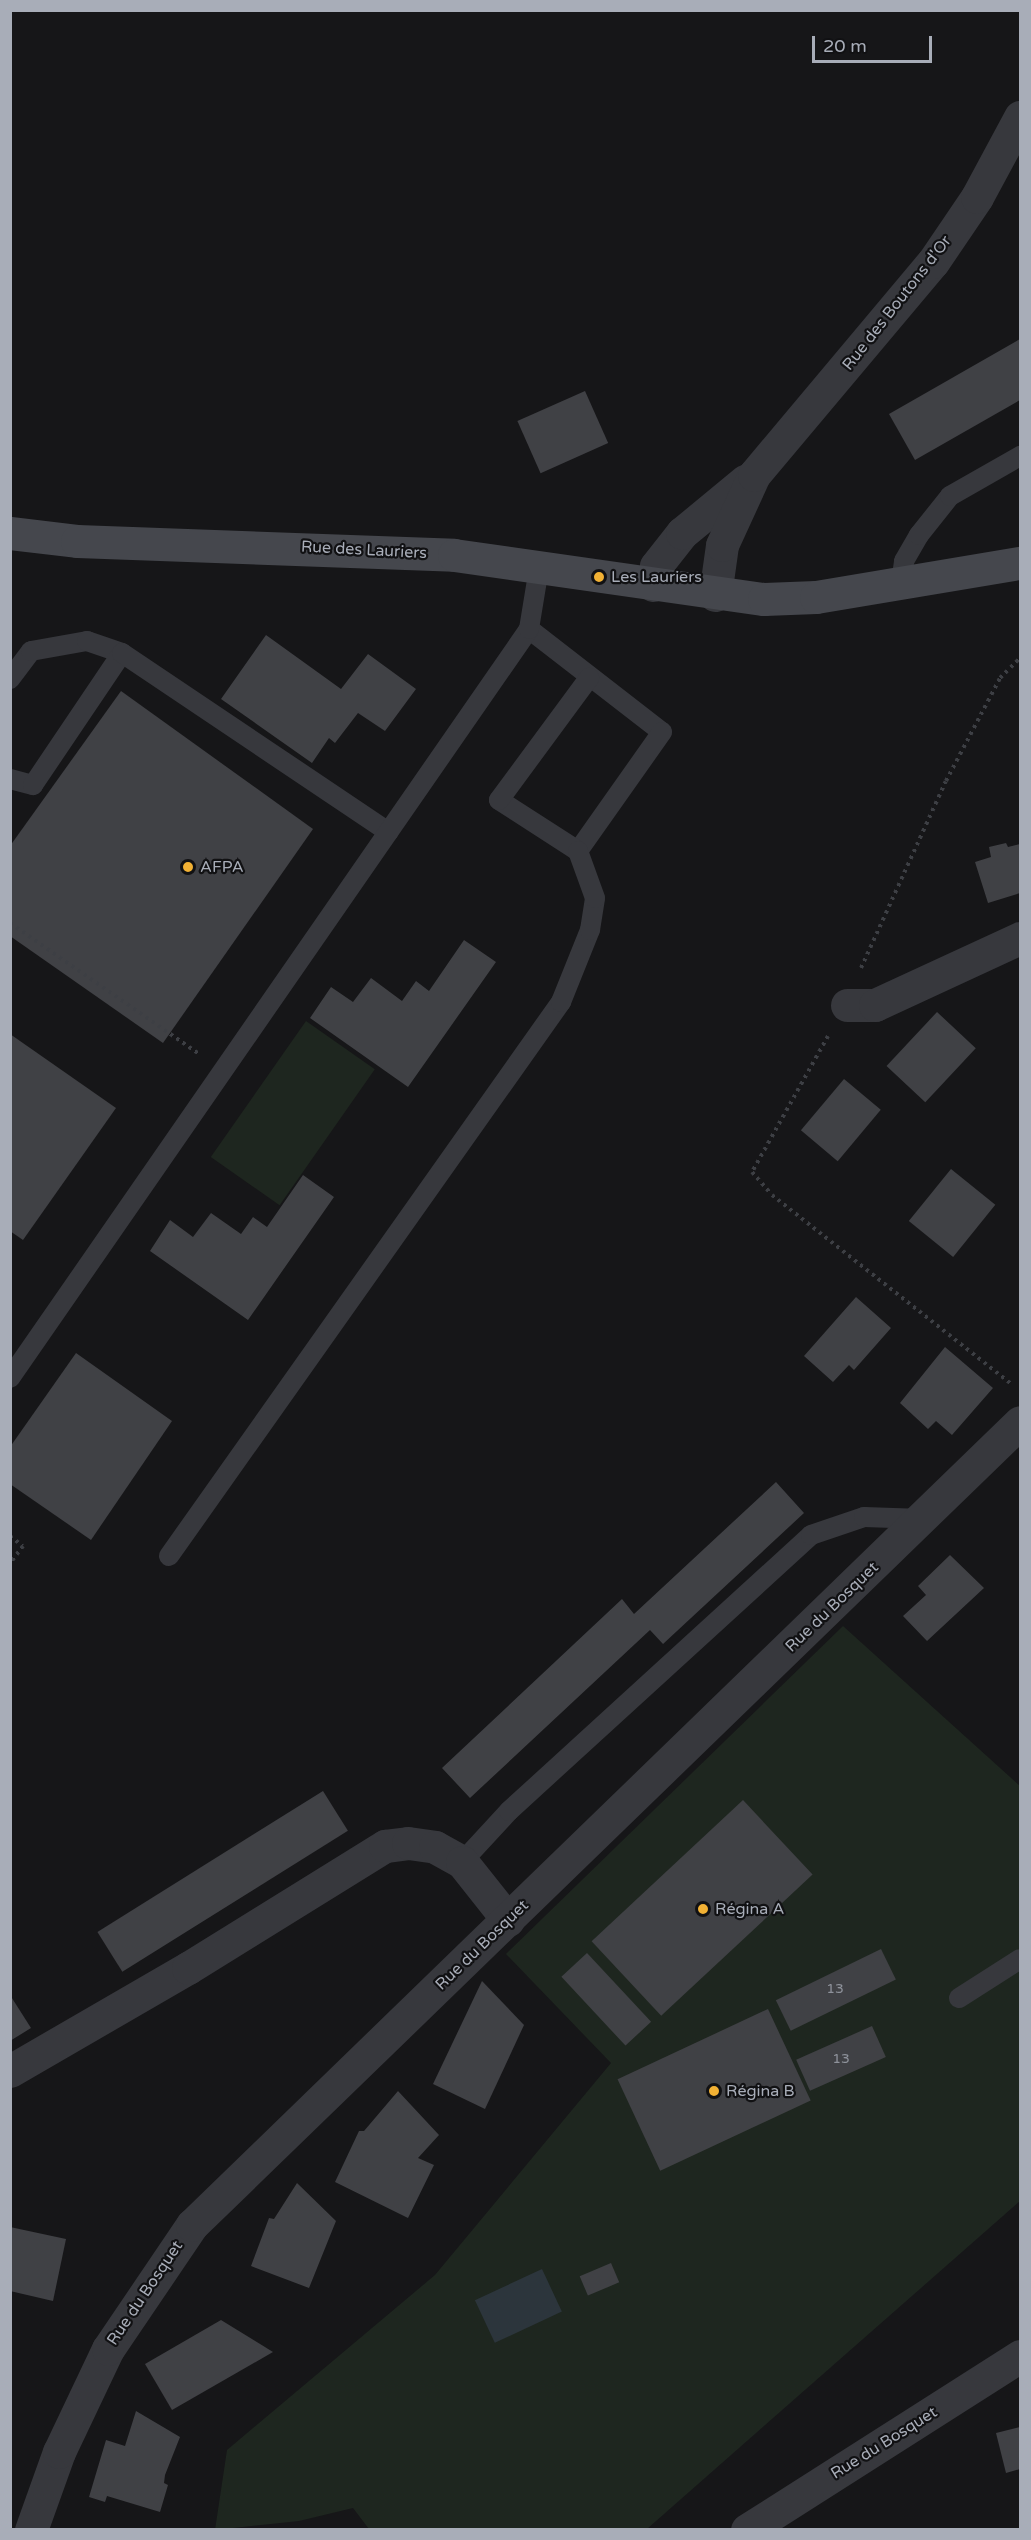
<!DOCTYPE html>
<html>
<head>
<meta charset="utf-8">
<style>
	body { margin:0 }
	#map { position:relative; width:1031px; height:2540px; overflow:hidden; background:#161618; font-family:"Varela Round",sans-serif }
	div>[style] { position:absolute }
	.green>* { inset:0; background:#1e261f; transform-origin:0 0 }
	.water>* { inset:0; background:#2c353c; transform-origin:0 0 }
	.building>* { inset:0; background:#404145; transform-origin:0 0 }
	.path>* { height:4px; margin-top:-2px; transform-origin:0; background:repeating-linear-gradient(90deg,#3d3f44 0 3px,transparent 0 7.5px) }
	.lane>* { height:20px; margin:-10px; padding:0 10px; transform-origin:10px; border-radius:10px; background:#37383d }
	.street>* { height:33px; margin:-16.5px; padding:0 16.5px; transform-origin:16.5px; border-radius:16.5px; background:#37383d }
	.secondary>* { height:33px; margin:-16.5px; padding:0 16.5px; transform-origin:16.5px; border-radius:16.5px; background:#45474d }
	.dots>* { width:16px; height:16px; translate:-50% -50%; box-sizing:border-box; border:3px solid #111113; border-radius:50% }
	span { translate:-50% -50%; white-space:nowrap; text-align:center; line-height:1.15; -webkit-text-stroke:4.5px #111113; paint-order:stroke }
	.number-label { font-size:14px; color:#8e929b }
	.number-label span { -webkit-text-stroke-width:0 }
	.street-label { font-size:16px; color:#a8adb8 }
	.poi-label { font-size:16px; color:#a8adb8 }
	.left { translate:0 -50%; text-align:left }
	.frame { position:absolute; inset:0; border:12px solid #a8adb8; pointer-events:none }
	.scale { position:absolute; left:812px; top:36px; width:120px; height:27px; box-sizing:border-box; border:3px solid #a8adb8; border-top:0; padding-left:8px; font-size:18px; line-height:21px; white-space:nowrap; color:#a8adb8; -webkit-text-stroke:4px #111113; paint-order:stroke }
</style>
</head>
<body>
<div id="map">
	<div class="green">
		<div style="left:306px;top:1021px;width:84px;height:166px;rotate:35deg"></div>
		<div style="clip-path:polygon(843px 1626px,1020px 1786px,1020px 2201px,647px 2529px,369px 2529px,353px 2508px,299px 2521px,215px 2530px,227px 2450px,435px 2275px,611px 2063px,506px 1954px)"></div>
	</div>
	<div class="water">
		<div style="left:542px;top:2269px;width:47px;height:74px;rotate:65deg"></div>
	</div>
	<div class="building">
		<div style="clip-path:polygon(1020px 339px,1020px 400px,915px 460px,889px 414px)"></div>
		<div style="left:585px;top:391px;width:57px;height:74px;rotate:66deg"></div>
		<div style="clip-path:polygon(266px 635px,341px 689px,368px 654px,416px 689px,385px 731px,358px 713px,335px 743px,329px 738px,312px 763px,221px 699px)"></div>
		<div style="clip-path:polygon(121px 691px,313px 829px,163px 1043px,10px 936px,10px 846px)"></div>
		<div style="clip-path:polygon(1006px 843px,1008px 847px,1020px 844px,1020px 893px,988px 903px,975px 862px,991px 857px,989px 847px)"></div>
		<div style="clip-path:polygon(464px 940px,496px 962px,408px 1087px,310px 1018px,331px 987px,353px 1002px,371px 978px,402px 1001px,416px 981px,429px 991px)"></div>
		<div style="left:937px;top:1012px;width:53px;height:74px;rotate:43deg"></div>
		<div style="clip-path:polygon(10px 1034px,116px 1108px,23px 1240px,10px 1231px)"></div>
		<div style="left:844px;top:1079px;width:48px;height:67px;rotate:40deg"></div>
		<div style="left:951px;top:1169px;width:57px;height:67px;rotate:39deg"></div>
		<div style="clip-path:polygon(303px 1175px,334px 1197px,248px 1320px,150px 1251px,170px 1220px,193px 1237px,211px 1213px,241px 1234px,253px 1217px,267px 1227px)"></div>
		<div style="clip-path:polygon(856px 1297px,891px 1328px,854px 1370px,849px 1365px,833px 1382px,804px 1356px)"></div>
		<div style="clip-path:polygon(945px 1347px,993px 1388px,952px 1435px,936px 1421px,928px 1429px,900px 1403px)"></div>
		<div style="clip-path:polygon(76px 1353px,172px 1421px,91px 1540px,10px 1484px,10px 1447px)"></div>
		<div style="clip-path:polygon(776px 1482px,804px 1513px,663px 1644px,650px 1630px,470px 1798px,442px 1768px,622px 1599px,634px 1614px)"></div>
		<div style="clip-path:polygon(950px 1555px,984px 1588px,927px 1641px,903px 1616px,926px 1595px,918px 1586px)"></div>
		<div style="left:323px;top:1791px;width:47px;height:266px;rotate:58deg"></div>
		<div style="left:743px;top:1800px;width:102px;height:207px;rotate:47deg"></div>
		<div style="left:881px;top:1949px;width:34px;height:117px;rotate:64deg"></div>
		<div style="left:587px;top:1953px;width:94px;height:35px;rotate:47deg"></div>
		<div style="clip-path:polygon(482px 1981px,524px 2025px,485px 2109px,433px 2084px)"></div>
		<div style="clip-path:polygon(10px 1995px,31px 2028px,10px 2041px)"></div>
		<div style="left:768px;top:2009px;width:101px;height:166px;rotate:65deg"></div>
		<div style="left:872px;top:2026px;width:34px;height:83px;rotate:66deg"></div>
		<div style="clip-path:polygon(398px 2091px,439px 2135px,418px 2158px,434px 2165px,408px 2218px,335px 2182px,359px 2131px,364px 2131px)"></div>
		<div style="clip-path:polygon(297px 2183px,336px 2221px,309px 2288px,251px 2266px,269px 2218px,274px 2219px)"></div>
		<div style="clip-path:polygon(10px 2227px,66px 2239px,53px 2301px,10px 2291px)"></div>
		<div style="left:611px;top:2263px;width:21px;height:34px;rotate:67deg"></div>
		<div style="clip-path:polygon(221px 2320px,273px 2352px,172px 2410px,145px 2364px)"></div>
		<div style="clip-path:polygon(136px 2411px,180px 2437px,165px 2475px,164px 2483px,168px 2485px,160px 2512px,107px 2496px,105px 2502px,89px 2497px,106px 2440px,125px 2446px)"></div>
		<div style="clip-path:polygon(1020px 2427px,1020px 2469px,1006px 2473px,996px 2433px)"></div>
	</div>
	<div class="path">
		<div style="left:10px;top:923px;width:229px;rotate:34.7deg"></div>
		<div style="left:861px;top:968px;width:205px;rotate:-65.6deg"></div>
		<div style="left:946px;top:781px;width:116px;rotate:-62.3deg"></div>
		<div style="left:1000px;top:678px;width:28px;rotate:-45deg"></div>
		<div style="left:828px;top:1036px;width:156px;rotate:119.2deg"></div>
		<div style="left:752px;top:1172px;width:30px;rotate:49deg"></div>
		<div style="left:772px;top:1195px;width:307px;rotate:38.3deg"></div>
		<div style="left:10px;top:1536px;width:16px;rotate:38deg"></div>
		<div style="left:23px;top:1546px;width:21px;rotate:127deg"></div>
	</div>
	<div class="lane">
		<div style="left:901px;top:583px;width:22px;rotate:-82deg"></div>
		<div style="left:904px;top:561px;width:30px;rotate:-60deg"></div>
		<div style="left:919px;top:535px;width:50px;rotate:-51.5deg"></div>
		<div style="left:950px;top:496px;width:81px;rotate:-29.7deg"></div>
		<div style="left:529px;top:629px;width:168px;rotate:37.8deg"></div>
		<div style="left:662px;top:732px;width:146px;rotate:125.2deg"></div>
		<div style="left:578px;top:851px;width:94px;rotate:-147.2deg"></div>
		<div style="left:499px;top:800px;width:152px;rotate:-53.6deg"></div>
		<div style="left:10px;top:679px;width:35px;rotate:-53deg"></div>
		<div style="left:31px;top:651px;width:57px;rotate:-10.1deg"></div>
		<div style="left:87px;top:641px;width:37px;rotate:19deg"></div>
		<div style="left:10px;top:779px;width:24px;rotate:15deg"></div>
		<div style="left:33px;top:785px;width:159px;rotate:-56deg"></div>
		<div style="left:122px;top:653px;width:321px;rotate:33.9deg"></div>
		<div style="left:10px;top:1378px;width:911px;rotate:-55.28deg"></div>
		<div style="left:529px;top:629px;width:62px;rotate:-80.7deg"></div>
		<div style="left:169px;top:1556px;width:679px;rotate:-54.72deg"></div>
		<div style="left:561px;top:1002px;width:78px;rotate:-68.1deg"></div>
		<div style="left:590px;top:930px;width:32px;rotate:-81deg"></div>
		<div style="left:595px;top:898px;width:50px;rotate:-109.9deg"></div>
		<div style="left:462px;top:1862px;width:69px;rotate:-47.3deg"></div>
		<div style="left:509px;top:1811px;width:409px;rotate:-42.4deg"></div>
		<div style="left:811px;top:1535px;width:56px;rotate:-18.8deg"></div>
		<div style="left:864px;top:1517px;width:59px;rotate:1.9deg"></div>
		<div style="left:959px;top:1998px;width:72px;rotate:-32.6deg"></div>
	</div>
	<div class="street">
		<div style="left:653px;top:585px;width:19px;rotate:-81deg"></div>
		<div style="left:656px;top:566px;width:42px;rotate:-51.8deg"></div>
		<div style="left:682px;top:533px;width:82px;rotate:-39.5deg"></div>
		<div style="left:715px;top:595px;width:50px;rotate:-82deg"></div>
		<div style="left:722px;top:545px;width:77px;rotate:-65.4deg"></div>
		<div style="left:754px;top:475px;width:278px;rotate:-50deg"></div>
		<div style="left:933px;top:262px;width:78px;rotate:-55.9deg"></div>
		<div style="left:977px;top:197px;width:91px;rotate:-61.7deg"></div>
		<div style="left:847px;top:1005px;width:28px"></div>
		<div style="left:875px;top:1005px;width:160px;rotate:-24.8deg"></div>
		<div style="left:10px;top:2071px;width:206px;rotate:-30.1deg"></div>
		<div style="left:188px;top:1968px;width:232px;rotate:-31.8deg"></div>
		<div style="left:385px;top:1846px;width:23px;rotate:-7deg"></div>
		<div style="left:408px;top:1843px;width:27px;rotate:8deg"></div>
		<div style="left:435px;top:1847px;width:31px;rotate:29deg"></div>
		<div style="left:462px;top:1862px;width:74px;rotate:51.6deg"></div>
		<div style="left:31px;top:2530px;width:83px;rotate:-70.3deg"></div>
		<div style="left:59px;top:2452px;width:114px;rotate:-64.6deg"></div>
		<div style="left:108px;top:2349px;width:150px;rotate:-55.9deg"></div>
		<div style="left:192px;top:2225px;width:1153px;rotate:-44.12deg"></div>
		<div style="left:747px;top:2530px;width:324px;rotate:-32.5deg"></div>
	</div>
	<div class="secondary">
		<div style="left:10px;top:533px;width:67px;rotate:6.8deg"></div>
		<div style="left:77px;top:541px;width:377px;rotate:2.1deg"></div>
		<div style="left:454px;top:555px;width:313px;rotate:8.1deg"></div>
		<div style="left:764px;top:599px;width:52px;rotate:-2.2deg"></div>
		<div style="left:816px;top:597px;width:207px;rotate:-9.5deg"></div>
	</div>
	<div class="dots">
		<div style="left:599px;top:577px;background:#f2b134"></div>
		<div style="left:188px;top:867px;background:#f2b134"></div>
		<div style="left:703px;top:1909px;background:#f2b134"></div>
		<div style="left:714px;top:2091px;background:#f2b134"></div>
	</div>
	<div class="number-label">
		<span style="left:835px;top:1989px">13</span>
		<span style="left:841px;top:2059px">13</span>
	</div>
	<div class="street-label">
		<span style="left:897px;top:303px;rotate:-52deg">Rue des Boutons d'Or</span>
		<span style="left:364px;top:550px;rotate:3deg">Rue des Lauriers</span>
		<span style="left:832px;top:1607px;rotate:-44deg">Rue du Bosquet</span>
		<span style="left:482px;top:1945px;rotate:-44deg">Rue du Bosquet</span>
		<span style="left:145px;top:2293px;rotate:-56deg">Rue du Bosquet</span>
		<span style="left:884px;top:2443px;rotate:-32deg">Rue du Bosquet</span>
	</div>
	<div class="poi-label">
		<span class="left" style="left:611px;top:577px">Les Lauriers</span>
		<span class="left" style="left:200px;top:867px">AFPA</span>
		<span class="left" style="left:715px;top:1909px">Régina A</span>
		<span class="left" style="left:726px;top:2091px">Régina B</span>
	</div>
	<div class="frame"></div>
	<div class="scale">20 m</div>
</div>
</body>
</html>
